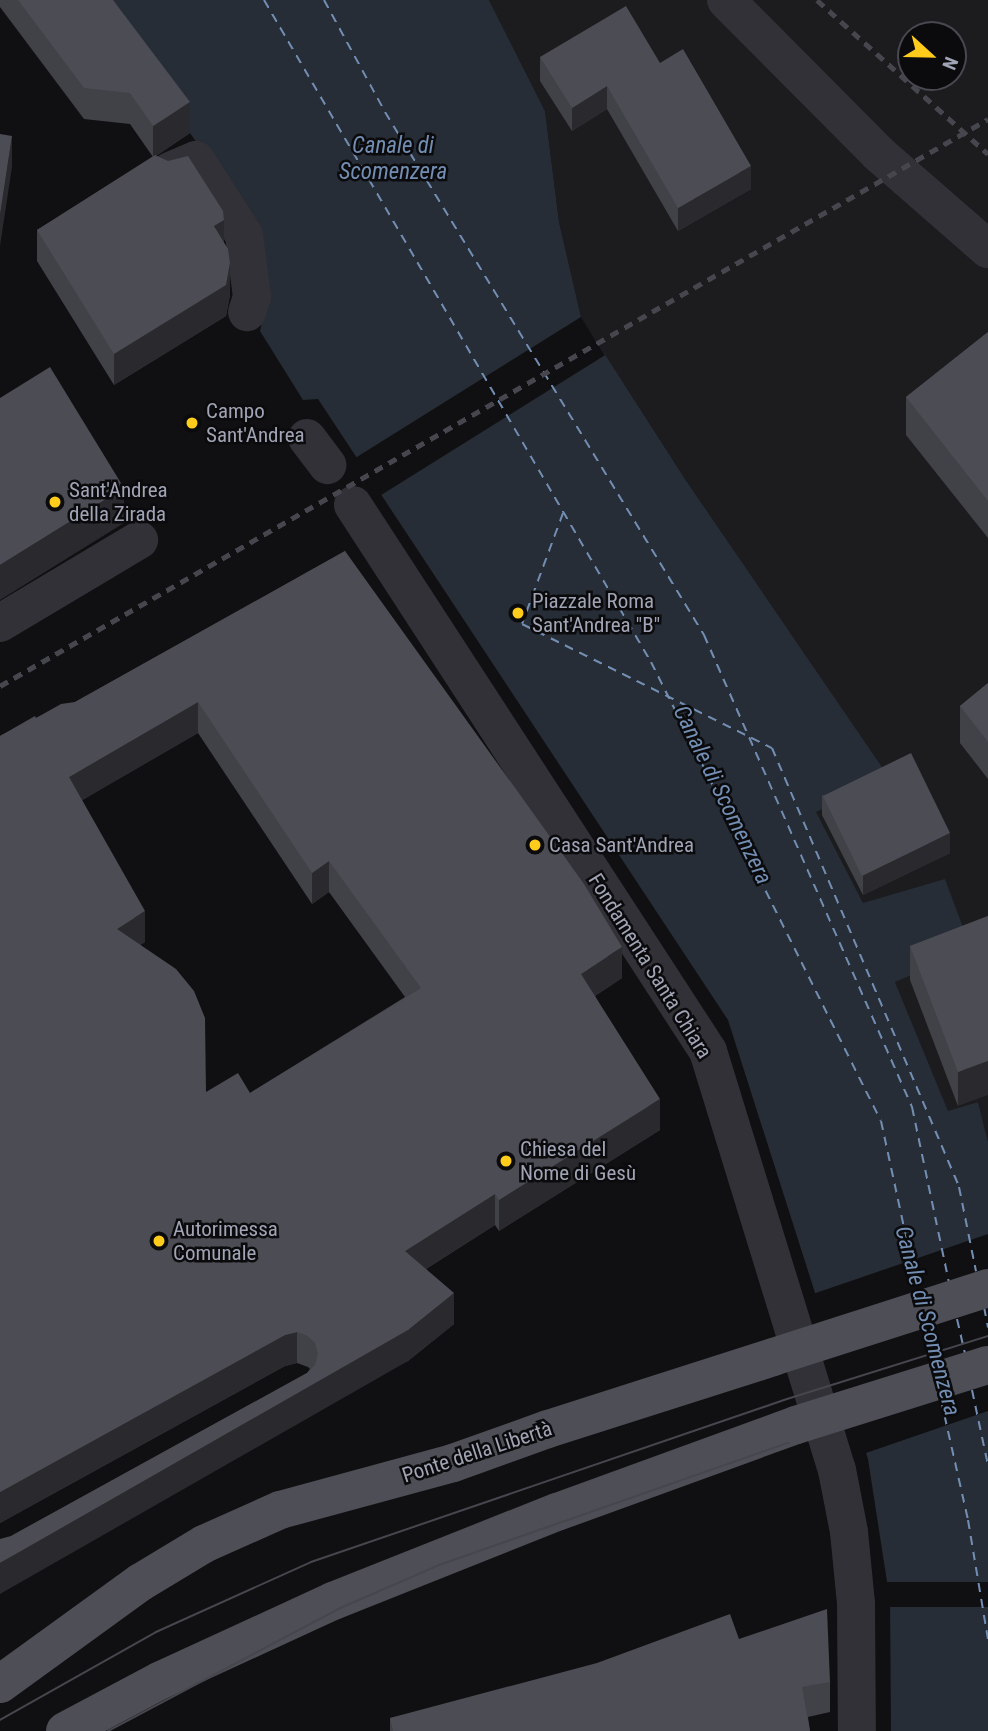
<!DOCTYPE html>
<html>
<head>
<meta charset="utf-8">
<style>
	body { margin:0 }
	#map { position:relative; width:988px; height:1731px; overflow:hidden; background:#101012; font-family:"Roboto Condensed",sans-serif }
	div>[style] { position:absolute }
	.built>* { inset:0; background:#1c1c1f }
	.water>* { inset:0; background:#262d36 }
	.pier>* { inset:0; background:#101012; transform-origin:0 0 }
	.ferry>* { height:2px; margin-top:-1px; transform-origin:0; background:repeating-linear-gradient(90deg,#738eb3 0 9px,transparent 0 16px) }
	.minor>* { height:38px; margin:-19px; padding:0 19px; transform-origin:19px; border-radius:19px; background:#313137 }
	.major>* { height:38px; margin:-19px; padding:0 19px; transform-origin:19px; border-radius:19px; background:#4d4e56 }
	.tram>* { height:2px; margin:-1px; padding:0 1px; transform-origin:1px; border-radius:1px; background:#46474e }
	.rail>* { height:5px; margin-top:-2.5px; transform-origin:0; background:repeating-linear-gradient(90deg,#46474e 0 9px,transparent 0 16px) }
	.major-bridge>* { height:38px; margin:-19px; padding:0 19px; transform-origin:19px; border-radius:19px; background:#4d4e56 }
	.wall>* { inset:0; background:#414148 }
	.shaded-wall>* { inset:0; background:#29292e }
	.building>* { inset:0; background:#4b4c54; transform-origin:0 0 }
	.dots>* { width:19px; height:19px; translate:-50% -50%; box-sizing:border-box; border:4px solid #0b0b0d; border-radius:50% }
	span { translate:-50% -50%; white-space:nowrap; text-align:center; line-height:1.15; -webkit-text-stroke:5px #0b0b0d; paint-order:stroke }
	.poi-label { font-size:21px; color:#a0a4b4 }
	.left { translate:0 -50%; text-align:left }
	.street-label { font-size:21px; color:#a0a4b4 }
	.water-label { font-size:23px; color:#738eb3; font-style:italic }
	.north { position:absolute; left:897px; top:21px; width:70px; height:70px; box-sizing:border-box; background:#0b0b0d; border:2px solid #474850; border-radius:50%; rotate:112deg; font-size:19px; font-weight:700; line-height:28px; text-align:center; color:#a0a4b4 }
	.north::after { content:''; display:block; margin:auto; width:24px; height:32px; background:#ffcc1b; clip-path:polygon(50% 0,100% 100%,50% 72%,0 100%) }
</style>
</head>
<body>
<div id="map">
	<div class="built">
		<div style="clip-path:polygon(evenodd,489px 0,988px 0,988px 1142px,978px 1102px,948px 1112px,895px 982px,946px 880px,863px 904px,815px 811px,888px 777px,685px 479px,581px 317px,559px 222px,545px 111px,489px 0,911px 35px,953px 35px,953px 77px,911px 77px,911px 35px)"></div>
	</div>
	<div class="water">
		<div style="clip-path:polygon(89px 0,489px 0,545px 111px,559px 222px,581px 317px,685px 479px,888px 776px,816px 812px,863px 903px,945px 879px,971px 949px,895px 982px,948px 1111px,978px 1102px,988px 1142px,988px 1731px,891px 1731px,890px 1601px,868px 1459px,728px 1020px,318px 399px,303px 400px,260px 331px,269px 292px,246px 213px,190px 133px)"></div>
	</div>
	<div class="pier">
		<div style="left:581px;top:317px;width:45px;height:269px;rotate:58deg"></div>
		<div style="clip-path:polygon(988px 1234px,988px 1411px,863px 1454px,810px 1295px)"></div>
		<div style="left:988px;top:1582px;width:25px;height:103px;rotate:90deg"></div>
	</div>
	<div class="ferry">
		<div style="left:264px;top:0;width:767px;rotate:59.69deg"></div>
		<div style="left:651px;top:662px;width:513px;rotate:63.39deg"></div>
		<div style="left:881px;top:1121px;width:175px;rotate:77.8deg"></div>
		<div style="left:324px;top:0;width:128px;rotate:61.4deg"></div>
		<div style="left:385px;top:112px;width:613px;rotate:58.62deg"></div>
		<div style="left:704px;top:635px;width:516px;rotate:66.22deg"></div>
		<div style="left:912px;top:1107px;width:179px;rotate:78.1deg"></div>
		<div style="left:563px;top:513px;width:118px;rotate:110.3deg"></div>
		<div style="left:522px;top:624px;width:279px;rotate:26.4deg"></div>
		<div style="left:772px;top:748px;width:477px;rotate:66.9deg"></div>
		<div style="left:959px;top:1187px;width:86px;rotate:78.6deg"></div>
		<div style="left:984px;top:1307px;width:21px;rotate:79deg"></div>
		<div style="left:957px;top:1319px;width:36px;rotate:77deg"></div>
		<div style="left:926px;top:1328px;width:37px;rotate:79deg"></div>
		<div style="left:972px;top:1390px;width:77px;rotate:78deg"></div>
		<div style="left:941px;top:1400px;width:123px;rotate:77.3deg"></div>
		<div style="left:968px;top:1520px;width:121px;rotate:80.5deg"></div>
	</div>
	<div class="minor">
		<div style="left:726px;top:0;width:217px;rotate:45.2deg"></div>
		<div style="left:879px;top:154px;width:145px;rotate:41.1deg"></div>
		<div style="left:170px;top:171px;width:28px;rotate:-23deg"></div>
		<div style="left:196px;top:160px;width:89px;rotate:57.4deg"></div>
		<div style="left:244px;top:235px;width:63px;rotate:82.6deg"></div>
		<div style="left:252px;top:297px;width:16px;rotate:108deg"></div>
		<div style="left:307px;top:438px;width:34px;rotate:53deg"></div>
		<div style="left:353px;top:505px;width:651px;rotate:56.97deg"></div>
		<div style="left:708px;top:1051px;width:438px;rotate:72.9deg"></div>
		<div style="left:837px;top:1470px;width:63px;rotate:79deg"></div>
		<div style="left:849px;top:1532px;width:71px;rotate:84.4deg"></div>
		<div style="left:856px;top:1603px;width:128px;rotate:89.6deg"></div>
		<div style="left:0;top:623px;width:162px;rotate:-30.8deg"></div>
	</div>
	<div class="major">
		<div style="left:0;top:1684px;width:174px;rotate:-35.9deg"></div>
		<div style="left:141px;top:1582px;width:74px;rotate:-31.1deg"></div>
		<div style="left:204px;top:1544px;width:83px;rotate:-24.1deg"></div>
		<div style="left:280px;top:1510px;width:179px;rotate:-15.2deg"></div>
		<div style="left:453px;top:1463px;width:101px;rotate:-19.7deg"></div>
		<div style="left:548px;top:1429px;width:236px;rotate:-17.7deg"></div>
		<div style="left:65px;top:1731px;width:106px;rotate:-28deg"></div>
		<div style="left:159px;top:1681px;width:192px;rotate:-24.7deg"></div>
		<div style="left:333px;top:1601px;width:241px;rotate:-21.7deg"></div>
		<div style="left:557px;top:1512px;width:254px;rotate:-20deg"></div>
	</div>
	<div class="tram">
		<div style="left:0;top:1720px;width:179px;rotate:-29.4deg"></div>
		<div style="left:156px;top:1632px;width:170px;rotate:-24.3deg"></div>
		<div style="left:311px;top:1562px;width:503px;rotate:-18.9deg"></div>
		<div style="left:787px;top:1399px;width:211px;rotate:-17.4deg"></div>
		<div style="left:108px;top:1731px;width:260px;rotate:-27.9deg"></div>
		<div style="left:338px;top:1609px;width:110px;rotate:-23.5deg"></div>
		<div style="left:439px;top:1565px;width:582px;rotate:-19.28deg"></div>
	</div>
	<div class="rail">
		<div style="left:817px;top:0;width:230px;rotate:42deg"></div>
		<div style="left:0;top:686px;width:1139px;rotate:-29.85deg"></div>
	</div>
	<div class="major-bridge">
		<div style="left:773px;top:1357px;width:226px;rotate:-17.8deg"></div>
		<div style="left:796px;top:1425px;width:201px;rotate:-17.4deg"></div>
	</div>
	<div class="wall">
		<div style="clip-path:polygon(0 0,113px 0,190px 133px,156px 156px,224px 243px,230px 295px,226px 316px,114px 385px,37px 261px,37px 230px,153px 157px,130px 124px,84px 119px,0 7px)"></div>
		<div style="clip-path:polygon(540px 57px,660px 63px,751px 189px,678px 231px,607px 109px,572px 131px,540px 81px)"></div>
		<div style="clip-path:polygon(988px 332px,988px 538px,906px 435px,906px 397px)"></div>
		<div style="clip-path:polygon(evenodd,345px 551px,622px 978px,595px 996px,660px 1130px,499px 1231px,495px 1225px,426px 1269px,454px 1324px,408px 1361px,11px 1536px,307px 1373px,310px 1369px,308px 1367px,297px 1363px,285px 1366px,0 1523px,0 736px,36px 718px,75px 702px,345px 551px,198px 733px,312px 904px,329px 892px,405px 997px,250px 1093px,206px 1092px,140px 945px,145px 942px,82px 800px,198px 733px)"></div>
		<div style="clip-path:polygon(988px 683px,988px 779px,960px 743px,960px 706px)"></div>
		<div style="clip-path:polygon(822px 795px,950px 853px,863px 895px,822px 815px)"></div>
		<div style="clip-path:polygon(988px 916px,958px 1106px,910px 980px,910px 946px)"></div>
		<div style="clip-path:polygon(739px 1639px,830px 1682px,830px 1712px,808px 1717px,810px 1731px,390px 1731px,390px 1718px)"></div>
	</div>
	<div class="shaded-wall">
		<div style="clip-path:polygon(607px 86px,607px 109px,572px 131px,572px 108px)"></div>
		<div style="clip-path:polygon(190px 102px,190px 133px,153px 158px,153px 126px)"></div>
		<div style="clip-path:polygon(12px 136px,12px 167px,0 246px,0 215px)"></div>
		<div style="clip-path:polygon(751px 166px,751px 189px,678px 231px,678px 208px)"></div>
		<div style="clip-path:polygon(224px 220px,224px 251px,214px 226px)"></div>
		<div style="clip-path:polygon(230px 263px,230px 295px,226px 316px,114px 385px,114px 354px)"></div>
		<div style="clip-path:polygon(124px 488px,124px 523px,0 600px,0 565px)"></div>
		<div style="clip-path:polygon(198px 702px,198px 733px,69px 808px,69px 777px)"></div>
		<div style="clip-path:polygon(950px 833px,950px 853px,863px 895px,863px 875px)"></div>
		<div style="clip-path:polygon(329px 861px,329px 892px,312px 904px,312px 873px)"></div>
		<div style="clip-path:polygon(145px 911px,145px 942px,117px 960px,117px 929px)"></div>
		<div style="clip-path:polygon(622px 947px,622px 978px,581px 1005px,581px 974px)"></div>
		<div style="clip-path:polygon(988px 1061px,988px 1095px,958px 1106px,958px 1072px)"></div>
		<div style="clip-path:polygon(660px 1099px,660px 1130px,499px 1231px,499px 1200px)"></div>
		<div style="clip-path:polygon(495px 1194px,495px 1225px,405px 1282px,405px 1251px)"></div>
		<div style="clip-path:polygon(454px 1293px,454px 1324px,408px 1361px,0 1594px,0 1563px)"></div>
		<div style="clip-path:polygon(297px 1332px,297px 1363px,285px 1366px,0 1523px,0 1492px,285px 1335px)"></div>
	</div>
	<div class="building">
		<div style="clip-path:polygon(18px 0,113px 0,190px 102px,153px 126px,130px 93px,84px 88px)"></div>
		<div style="clip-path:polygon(626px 6px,660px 63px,683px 49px,751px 166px,678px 208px,607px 86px,572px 108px,540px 57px)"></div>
		<div style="clip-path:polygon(0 134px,12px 136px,0 215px)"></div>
		<div style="clip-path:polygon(155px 155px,168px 161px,188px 156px,223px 211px,224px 220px,214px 226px,228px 249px,230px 263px,226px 285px,114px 354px,37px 230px)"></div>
		<div style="clip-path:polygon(988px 332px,988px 501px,906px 397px)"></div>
		<div style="clip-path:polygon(50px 367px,124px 488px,0 565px,0 398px)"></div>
		<div style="clip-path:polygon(evenodd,345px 551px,584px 884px,622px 947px,581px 974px,660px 1099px,499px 1200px,495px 1194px,405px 1251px,454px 1293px,408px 1330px,0 1563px,0 1539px,11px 1536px,307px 1373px,315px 1365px,318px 1354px,315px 1343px,308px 1336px,297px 1332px,285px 1335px,0 1492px,0 736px,35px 716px,36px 718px,61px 704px,75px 702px,345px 551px,198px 702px,312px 873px,329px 861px,421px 988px,250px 1093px,238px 1073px,206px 1092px,205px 1018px,194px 991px,176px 969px,117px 929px,145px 911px,69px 777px,198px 702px)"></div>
		<div style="clip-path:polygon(988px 683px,988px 742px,960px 706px)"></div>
		<div style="left:911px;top:753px;width:89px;height:98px;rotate:64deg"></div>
		<div style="clip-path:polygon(988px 916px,988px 1061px,958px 1072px,910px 946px)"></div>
		<div style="clip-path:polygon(827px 1609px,830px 1682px,802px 1687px,810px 1731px,393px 1731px,390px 1718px,597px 1663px,730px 1614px,739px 1639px)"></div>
	</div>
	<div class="dots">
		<div style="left:192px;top:423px;background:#ffcc1b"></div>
		<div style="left:55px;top:502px;background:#ffcc1b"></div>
		<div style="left:518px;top:613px;background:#ffcc1b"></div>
		<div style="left:535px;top:845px;background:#ffcc1b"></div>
		<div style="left:506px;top:1161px;background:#ffcc1b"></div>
		<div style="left:159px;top:1241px;background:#ffcc1b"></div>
	</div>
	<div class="poi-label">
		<span class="left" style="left:206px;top:423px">Campo<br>Sant'Andrea</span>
		<span class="left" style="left:69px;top:502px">Sant'Andrea<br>della Zirada</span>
		<span class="left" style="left:532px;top:613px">Piazzale Roma<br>Sant'Andrea "B"</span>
		<span class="left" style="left:549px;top:845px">Casa Sant'Andrea</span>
		<span class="left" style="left:520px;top:1161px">Chiesa del<br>Nome di Gesù</span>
		<span class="left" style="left:173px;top:1241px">Autorimessa<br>Comunale</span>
	</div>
	<div class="street-label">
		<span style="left:650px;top:966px;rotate:58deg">Fondamenta Santa Chiara</span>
		<span style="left:477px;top:1452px;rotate:-18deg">Ponte della Libertà</span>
	</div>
	<div class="water-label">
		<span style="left:393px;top:159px">Canale di<br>Scomenzera</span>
		<span style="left:722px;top:795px;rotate:64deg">Canale di Scomenzera</span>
		<span style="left:927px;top:1321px;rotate:75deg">Canale di Scomenzera</span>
	</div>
	<div class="north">N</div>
</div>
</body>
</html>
